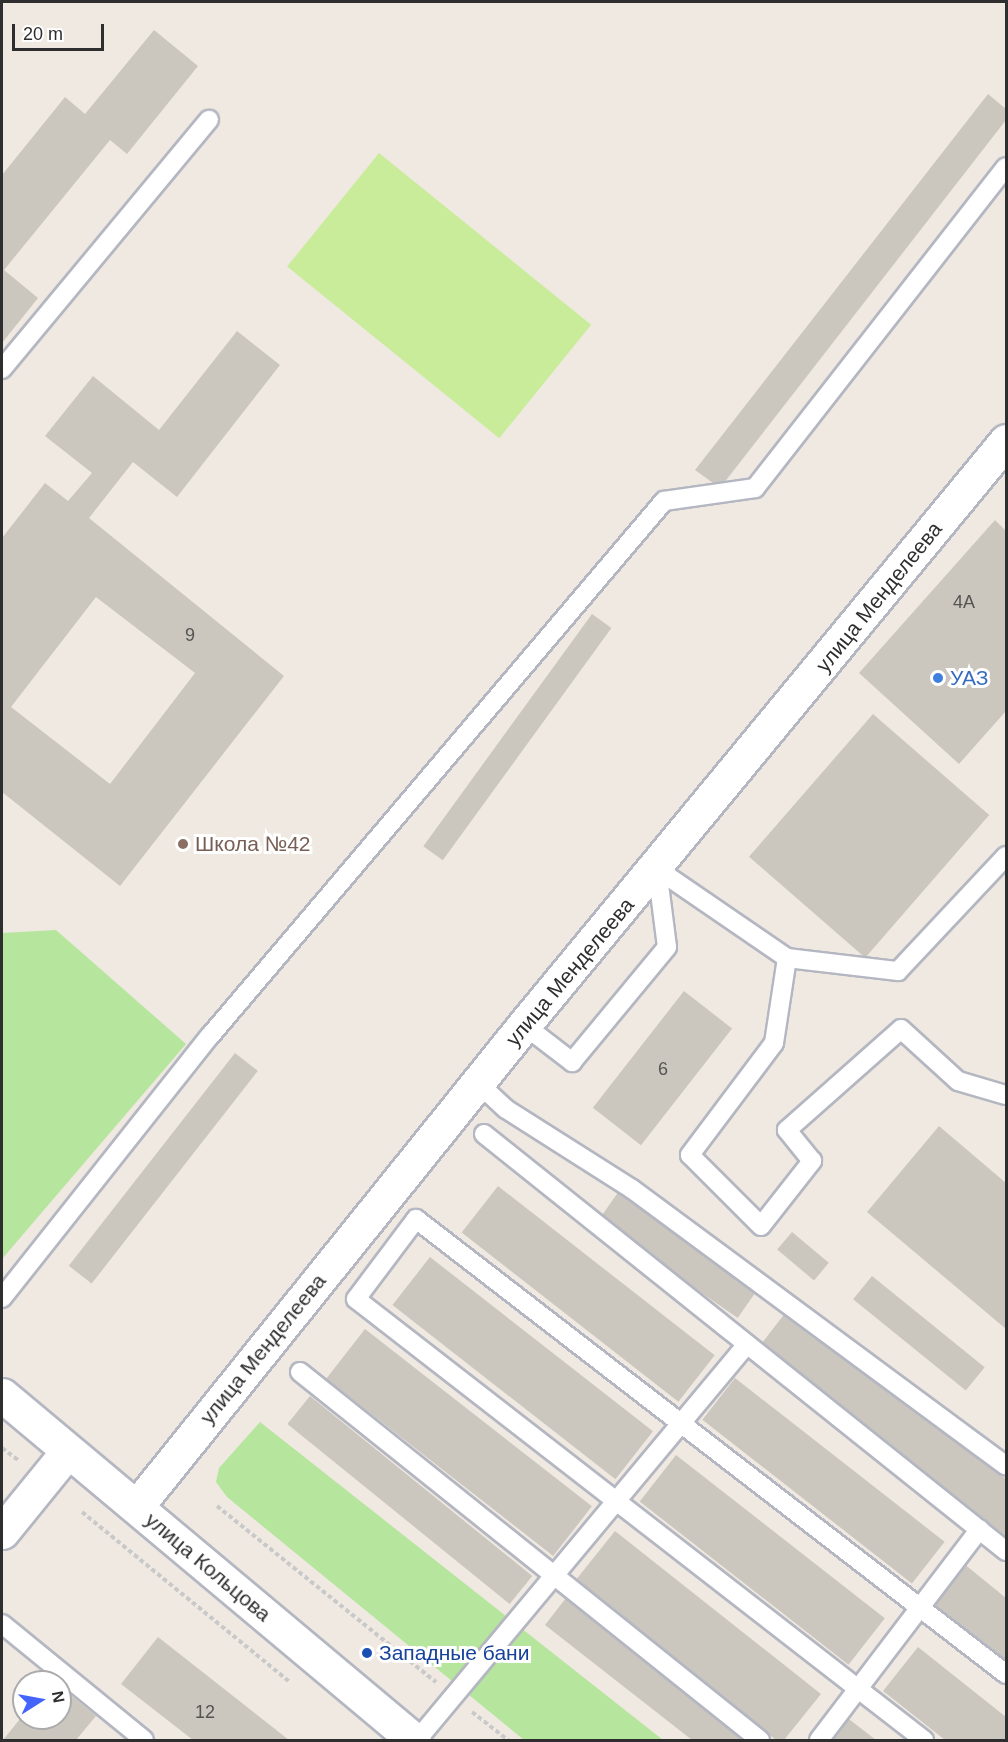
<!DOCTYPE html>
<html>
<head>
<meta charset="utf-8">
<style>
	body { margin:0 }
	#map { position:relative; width:1008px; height:1742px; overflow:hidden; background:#efe9e1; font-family:Helvetica,sans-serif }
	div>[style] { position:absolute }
	.green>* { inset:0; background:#b6e59e }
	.pitch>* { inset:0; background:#c9ec9a; transform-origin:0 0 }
	.building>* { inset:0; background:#cbc7bf; transform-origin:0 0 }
	.path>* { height:4px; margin-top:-2px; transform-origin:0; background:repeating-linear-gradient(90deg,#c9c9c9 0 4.5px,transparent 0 7.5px) }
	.roads { filter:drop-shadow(2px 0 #b4b7c1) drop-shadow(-2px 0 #b4b7c1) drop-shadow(0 2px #b4b7c1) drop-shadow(0 -2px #b4b7c1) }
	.lane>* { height:18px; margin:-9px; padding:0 9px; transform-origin:9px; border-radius:9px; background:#fff }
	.street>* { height:33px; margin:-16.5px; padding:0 16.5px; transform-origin:16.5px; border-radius:16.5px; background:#fff }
	.secondary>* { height:33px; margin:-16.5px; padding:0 16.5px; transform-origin:16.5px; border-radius:16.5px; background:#fff }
	.dots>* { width:16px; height:16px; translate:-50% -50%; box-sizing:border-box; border:3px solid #fff; border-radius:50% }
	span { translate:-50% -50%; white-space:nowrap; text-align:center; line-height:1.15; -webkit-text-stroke:6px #fff; paint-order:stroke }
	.number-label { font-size:18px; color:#555452 }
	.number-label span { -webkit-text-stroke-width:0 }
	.street-label { font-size:21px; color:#2e2e2e }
	.shop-label { font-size:21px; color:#366cbe }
	.left { translate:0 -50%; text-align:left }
	.education-label { font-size:21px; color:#785e54 }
	.transit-label { font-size:21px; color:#164399 }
	.frame { position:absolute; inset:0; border:3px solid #2e2e2e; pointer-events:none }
	.north { position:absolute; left:12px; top:1670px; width:60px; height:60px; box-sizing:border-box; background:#fff; border:2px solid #ababab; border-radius:50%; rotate:79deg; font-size:16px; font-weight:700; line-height:24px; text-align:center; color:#2e2e2e }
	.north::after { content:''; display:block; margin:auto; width:21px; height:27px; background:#4264fb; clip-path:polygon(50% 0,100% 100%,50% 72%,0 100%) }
	.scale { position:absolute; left:12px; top:24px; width:92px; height:27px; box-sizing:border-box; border:3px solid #2e2e2e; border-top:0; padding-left:8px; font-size:18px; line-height:21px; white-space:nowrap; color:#2e2e2e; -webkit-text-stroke:4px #fff; paint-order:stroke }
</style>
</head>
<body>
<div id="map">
	<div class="green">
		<div style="clip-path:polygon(56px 930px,186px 1044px,2px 1259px,2px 933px)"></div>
		<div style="clip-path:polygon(260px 1422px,663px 1740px,524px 1740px,227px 1497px,216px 1482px,219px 1468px)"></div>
	</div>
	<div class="pitch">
		<div style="left:379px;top:153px;width:273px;height:146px;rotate:39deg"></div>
	</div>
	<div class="building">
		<div style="clip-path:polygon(154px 30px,198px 66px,127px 154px,110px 140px,4px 270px,38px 298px,2px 343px,2px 175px,65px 97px,85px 114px)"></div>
		<div style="clip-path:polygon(988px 94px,1006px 109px,1006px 120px,720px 488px,695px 470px)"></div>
		<div style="clip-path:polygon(evenodd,237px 331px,280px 365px,177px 497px,133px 462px,89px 518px,284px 676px,120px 886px,2px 792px,2px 538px,45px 483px,68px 501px,92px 473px,45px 436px,93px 376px,159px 430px,237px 331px,96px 597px,195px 673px,110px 784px,11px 707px,96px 597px)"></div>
		<div style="clip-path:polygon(995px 520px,1006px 531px,1006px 711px,959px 764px,859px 673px)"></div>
		<div style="left:592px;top:614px;width:24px;height:287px;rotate:36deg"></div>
		<div style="left:873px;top:714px;width:154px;height:189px;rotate:41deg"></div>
		<div style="left:684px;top:991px;width:61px;height:148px;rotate:38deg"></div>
		<div style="left:235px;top:1053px;width:29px;height:270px;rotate:38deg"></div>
		<div style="clip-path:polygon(939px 1126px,1006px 1183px,1006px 1329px,867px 1212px)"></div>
		<div style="left:498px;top:1186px;width:275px;height:59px;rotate:38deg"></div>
		<div style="left:619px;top:1191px;width:170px;height:36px;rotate:35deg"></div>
		<div style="left:792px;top:1232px;width:48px;height:23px;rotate:40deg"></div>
		<div style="left:430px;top:1257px;width:283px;height:61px;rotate:38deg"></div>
		<div style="left:872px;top:1276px;width:145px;height:30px;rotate:39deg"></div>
		<div style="clip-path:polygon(789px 1308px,1006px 1479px,1006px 1543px,759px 1347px)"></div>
		<div style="left:365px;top:1329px;width:288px;height:63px;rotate:38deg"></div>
		<div style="left:735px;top:1378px;width:266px;height:53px;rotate:38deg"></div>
		<div style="left:310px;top:1396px;width:286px;height:36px;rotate:39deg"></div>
		<div style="left:676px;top:1455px;width:265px;height:59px;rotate:38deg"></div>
		<div style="clip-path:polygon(615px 1531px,821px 1694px,784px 1740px,776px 1740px,575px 1581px)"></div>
		<div style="clip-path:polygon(963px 1563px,1006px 1598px,1006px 1665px,931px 1605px)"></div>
		<div style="clip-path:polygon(566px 1598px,748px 1740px,692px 1740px,545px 1625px)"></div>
		<div style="clip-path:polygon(158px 1637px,289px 1740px,193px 1740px,121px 1684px)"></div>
		<div style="clip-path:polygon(918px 1647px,1006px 1717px,1006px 1740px,945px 1740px,883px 1691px)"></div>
		<div style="clip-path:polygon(60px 1687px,96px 1716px,76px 1740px,3px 1740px,24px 1714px,24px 1718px,60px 1718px)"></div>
		<div style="clip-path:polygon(845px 1716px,876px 1740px,826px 1740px)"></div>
	</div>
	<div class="path">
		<div style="left:2px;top:1448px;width:21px;rotate:37deg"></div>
		<div style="left:217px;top:1506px;width:281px;rotate:38.8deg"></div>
		<div style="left:82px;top:1512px;width:269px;rotate:39.3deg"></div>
		<div style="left:472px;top:1712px;width:46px;rotate:37.9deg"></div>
	</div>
	<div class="roads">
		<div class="lane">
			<div style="left:2px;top:369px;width:324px;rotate:-50.3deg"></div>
			<div style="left:657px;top:869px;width:158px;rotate:34.4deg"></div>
			<div style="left:787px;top:958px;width:112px;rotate:6.7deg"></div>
			<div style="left:898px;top:971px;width:158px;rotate:-46.8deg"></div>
			<div style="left:787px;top:958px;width:86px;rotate:98.7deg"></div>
			<div style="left:774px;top:1043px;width:140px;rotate:126.9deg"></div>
			<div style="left:690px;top:1155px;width:100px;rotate:45deg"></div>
			<div style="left:761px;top:1226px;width:83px;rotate:-51.9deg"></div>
			<div style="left:812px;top:1161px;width:40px;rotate:-129deg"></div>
			<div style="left:787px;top:1130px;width:152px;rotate:-41.5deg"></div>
			<div style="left:901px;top:1029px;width:77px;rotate:42.4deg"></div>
			<div style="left:958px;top:1081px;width:50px;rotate:16.3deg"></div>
			<div style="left:524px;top:1025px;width:61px;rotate:37.6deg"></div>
			<div style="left:572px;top:1062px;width:149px;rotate:-50.4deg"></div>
			<div style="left:667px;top:947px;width:79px;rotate:-97.3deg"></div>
			<div style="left:478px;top:1083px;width:38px;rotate:43deg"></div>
			<div style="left:506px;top:1109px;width:149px;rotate:32.4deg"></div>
			<div style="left:632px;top:1189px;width:465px;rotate:36.5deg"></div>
			<div style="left:484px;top:1134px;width:668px;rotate:38.62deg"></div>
			<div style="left:2px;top:1298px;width:335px;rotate:-51.6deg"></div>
			<div style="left:210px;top:1036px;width:702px;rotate:-49.68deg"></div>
			<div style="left:664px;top:501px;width:92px;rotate:-8.1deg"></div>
			<div style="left:755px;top:488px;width:407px;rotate:-52deg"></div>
			<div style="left:300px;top:1372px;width:589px;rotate:38.66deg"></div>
			<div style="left:2px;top:1624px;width:183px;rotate:39.2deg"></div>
			<div style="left:417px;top:1740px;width:515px;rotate:-50.19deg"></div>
			<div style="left:819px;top:1740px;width:265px;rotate:-52.7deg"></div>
			<div style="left:924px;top:1740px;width:719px;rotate:-142.17deg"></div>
			<div style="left:356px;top:1299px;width:100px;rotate:-53.1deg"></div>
			<div style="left:416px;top:1219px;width:745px;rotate:37.64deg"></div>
		</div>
		<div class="street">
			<div style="left:137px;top:1506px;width:617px;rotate:-51.18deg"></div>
			<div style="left:524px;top:1025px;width:757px;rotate:-50.47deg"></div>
		</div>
		<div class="secondary">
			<div style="left:2px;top:1395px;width:537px;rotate:39.94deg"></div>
			<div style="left:2px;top:1532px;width:103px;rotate:-50.9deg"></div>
		</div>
	</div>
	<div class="dots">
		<div style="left:938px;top:678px;background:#3f7fe0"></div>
		<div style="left:183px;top:844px;background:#8d6e63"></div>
		<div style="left:367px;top:1653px;background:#1a4fb4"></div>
	</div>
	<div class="number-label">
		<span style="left:964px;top:602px">4А</span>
		<span style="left:190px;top:635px">9</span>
		<span style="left:663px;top:1069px">6</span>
		<span style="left:205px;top:1712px">12</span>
	</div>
	<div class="street-label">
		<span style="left:879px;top:597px;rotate:-51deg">улица Менделеева</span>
		<span style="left:570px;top:972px;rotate:-50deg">улица Менделеева</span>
		<span style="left:263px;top:1349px;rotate:-51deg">улица Менделеева</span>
		<span style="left:208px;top:1567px;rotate:40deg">улица Кольцова</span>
	</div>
	<div class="shop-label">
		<span class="left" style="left:950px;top:678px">УАЗ</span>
	</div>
	<div class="education-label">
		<span class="left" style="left:195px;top:844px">Школа №42</span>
	</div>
	<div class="transit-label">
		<span class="left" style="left:379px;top:1653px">Западные бани</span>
	</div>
	<div class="frame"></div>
	<div class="north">N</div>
	<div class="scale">20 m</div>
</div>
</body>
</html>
